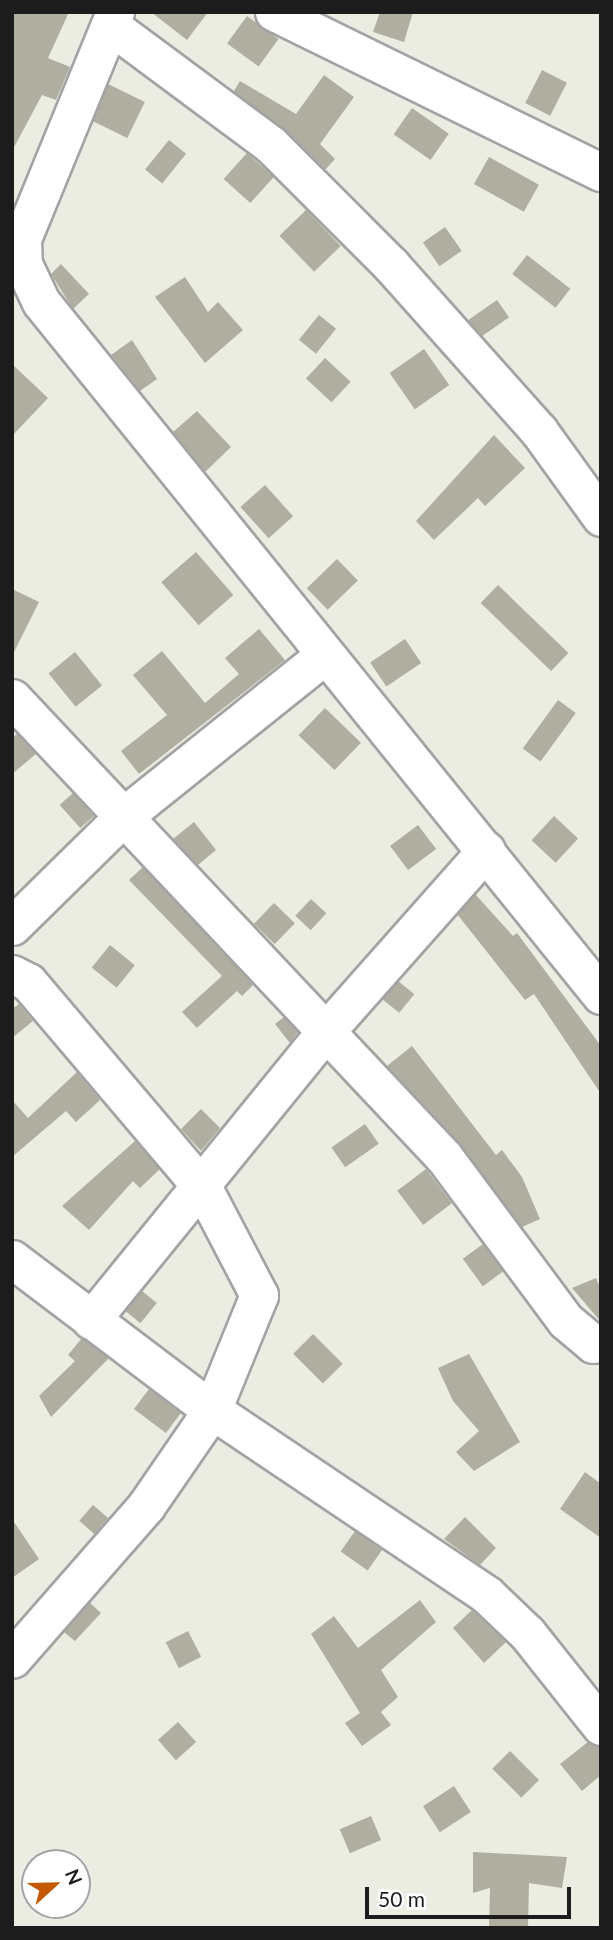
<!DOCTYPE html>
<html>
<head>
<meta charset="utf-8">
<style>
	body { margin:0 }
	#map { position:relative; width:613px; height:1940px; overflow:hidden; background:#ecede2; font-family:Lato,sans-serif }
	div>[style] { position:absolute }
	.building>* { inset:0; background:#afaea1; transform-origin:0 0 }
	.roads { filter:drop-shadow(2px 0 #a3a3a3) drop-shadow(-2px 0 #a3a3a3) drop-shadow(0 2px #a3a3a3) drop-shadow(0 -2px #a3a3a3) }
	.minor>* { height:37px; margin:-18.5px; padding:0 18.5px; transform-origin:18.5px; border-radius:18.5px; background:#fff }
	span { translate:-50% -50%; white-space:nowrap; text-align:center; line-height:1.15; -webkit-text-stroke:6px #fff; paint-order:stroke }
	.frame { position:absolute; inset:0; border:14px solid #1c1c1c; pointer-events:none }
	.north { position:absolute; left:21px; top:1849px; width:70px; height:70px; box-sizing:border-box; background:#fff; border:2px solid #a4a4a4; border-radius:50%; rotate:68deg; font-size:19px; font-weight:700; line-height:28px; text-align:center; color:#1c1c1c }
	.north::after { content:''; display:block; margin:auto; width:24px; height:32px; background:#c45904; clip-path:polygon(50% 0,100% 100%,50% 72%,0 100%) }
	.scale { position:absolute; left:365px; top:1887px; width:206px; height:32px; box-sizing:border-box; border:4px solid #1c1c1c; border-top:0; padding-left:9px; font-size:21px; line-height:24px; white-space:nowrap; color:#1c1c1c; -webkit-text-stroke:5px #fff; paint-order:stroke }
</style>
</head>
<body>
<div id="map">
	<div class="building">
		<div style="clip-path:polygon(12px 12px,69px 12px,48px 58px,70px 67px,56px 100px,42px 95px,12px 151px)"></div>
		<div style="clip-path:polygon(151px 12px,208px 12px,187px 40px)"></div>
		<div style="clip-path:polygon(380px 12px,413px 12px,404px 42px,373px 32px)"></div>
		<div style="left:247px;top:16px;width:39px;height:34px;rotate:36deg"></div>
		<div style="left:542px;top:70px;width:28px;height:37px;rotate:27deg"></div>
		<div style="clip-path:polygon(324px 75px,354px 97px,320px 144px,335px 159px,325px 170px,234px 91px,240px 81px,296px 114px)"></div>
		<div style="left:108px;top:84px;width:41px;height:40px;rotate:26deg"></div>
		<div style="left:412px;top:108px;width:45px;height:32px;rotate:35deg"></div>
		<div style="left:169px;top:140px;width:22px;height:38px;rotate:39deg"></div>
		<div style="left:247px;top:153px;width:36px;height:35px;rotate:42deg"></div>
		<div style="left:489px;top:157px;width:57px;height:31px;rotate:29deg"></div>
		<div style="left:306px;top:210px;width:50px;height:37px;rotate:46deg"></div>
		<div style="left:445px;top:227px;width:29px;height:27px;rotate:55deg"></div>
		<div style="left:527px;top:255px;width:55px;height:24px;rotate:38deg"></div>
		<div style="clip-path:polygon(61px 264px,89px 294px,73px 309px,51px 274px)"></div>
		<div style="clip-path:polygon(185px 277px,208px 312px,218px 302px,243px 330px,205px 363px,155px 297px)"></div>
		<div style="left:497px;top:300px;width:21px;height:35px;rotate:55deg"></div>
		<div style="left:319px;top:315px;width:22px;height:32px;rotate:39deg"></div>
		<div style="clip-path:polygon(132px 340px,157px 379px,140px 391px,111px 355px)"></div>
		<div style="left:424px;top:349px;width:44px;height:42px;rotate:55deg"></div>
		<div style="left:325px;top:358px;width:35px;height:28px;rotate:43deg"></div>
		<div style="clip-path:polygon(12px 364px,48px 398px,12px 436px)"></div>
		<div style="clip-path:polygon(197px 411px,231px 447px,205px 472px,173px 432px)"></div>
		<div style="clip-path:polygon(494px 435px,525px 468px,485px 506px,478px 498px,434px 540px,416px 521px)"></div>
		<div style="left:265px;top:485px;width:42px;height:33px;rotate:48deg"></div>
		<div style="left:196px;top:552px;width:57px;height:46px;rotate:49deg"></div>
		<div style="left:337px;top:559px;width:30px;height:42px;rotate:46deg"></div>
		<div style="left:498px;top:585px;width:98px;height:25px;rotate:44deg"></div>
		<div style="clip-path:polygon(12px 589px,39px 602px,12px 656px)"></div>
		<div style="clip-path:polygon(259px 629px,285px 660px,139px 774px,121px 751px,167px 715px,133px 675px,162px 651px,205px 703px,239px 674px,225px 658px)"></div>
		<div style="left:405px;top:639px;width:29px;height:42px;rotate:56deg"></div>
		<div style="left:75px;top:652px;width:43px;height:34px;rotate:51deg"></div>
		<div style="left:558px;top:700px;width:22px;height:60px;rotate:36deg"></div>
		<div style="left:325px;top:708px;width:50px;height:38px;rotate:44deg"></div>
		<div style="clip-path:polygon(17px 734px,36px 754px,12px 774px,12px 738px)"></div>
		<div style="left:73px;top:793px;width:31px;height:18px;rotate:48deg"></div>
		<div style="left:554px;top:816px;width:33px;height:33px;rotate:43deg"></div>
		<div style="clip-path:polygon(194px 822px,216px 850px,198px 865px,173px 839px)"></div>
		<div style="left:418px;top:825px;width:30px;height:35px;rotate:53deg"></div>
		<div style="clip-path:polygon(143px 867px,253px 985px,242px 996px,237px 991px,197px 1028px,182px 1012px,222px 976px,129px 880px)"></div>
		<div style="clip-path:polygon(475px 894px,513px 936px,517px 933px,601px 1046px,601px 1094px,534px 994px,525px 1000px,457px 914px)"></div>
		<div style="left:311px;top:899px;width:21px;height:23px;rotate:43deg"></div>
		<div style="left:274px;top:903px;width:29px;height:29px;rotate:44deg"></div>
		<div style="left:110px;top:945px;width:32px;height:29px;rotate:39deg"></div>
		<div style="left:398px;top:981px;width:21px;height:24px;rotate:39deg"></div>
		<div style="clip-path:polygon(19px 1004px,33px 1021px,12px 1038px,12px 1009px)"></div>
		<div style="clip-path:polygon(284px 1017px,298px 1032px,290px 1043px,275px 1024px)"></div>
		<div style="clip-path:polygon(412px 1046px,496px 1155px,502px 1150px,522px 1177px,540px 1219px,522px 1227px,459px 1143px,387px 1066px)"></div>
		<div style="clip-path:polygon(77px 1072px,100px 1100px,76px 1122px,66px 1111px,12px 1157px,12px 1100px,28px 1118px)"></div>
		<div style="clip-path:polygon(201px 1109px,220px 1128px,201px 1151px,181px 1129px)"></div>
		<div style="left:365px;top:1124px;width:24px;height:41px;rotate:55deg"></div>
		<div style="clip-path:polygon(135px 1141px,160px 1169px,140px 1188px,133px 1181px,89px 1230px,62px 1206px)"></div>
		<div style="left:426px;top:1169px;width:43px;height:36px;rotate:53deg"></div>
		<div style="left:483px;top:1244px;width:34px;height:25px;rotate:54deg"></div>
		<div style="clip-path:polygon(596px 1278px,601px 1290px,601px 1322px,572px 1288px)"></div>
		<div style="left:142px;top:1291px;width:19px;height:26px;rotate:39deg"></div>
		<div style="left:313px;top:1334px;width:42px;height:28px;rotate:45deg"></div>
		<div style="clip-path:polygon(82px 1338px,109px 1358px,51px 1417px,39px 1396px,75px 1361px,68px 1355px)"></div>
		<div style="clip-path:polygon(469px 1354px,520px 1442px,474px 1471px,456px 1452px,479px 1431px,453px 1401px,438px 1368px)"></div>
		<div style="left:149px;top:1389px;width:40px;height:25px;rotate:37deg"></div>
		<div style="clip-path:polygon(585px 1472px,601px 1484px,601px 1538px,560px 1509px)"></div>
		<div style="left:93px;top:1505px;width:20px;height:21px;rotate:41deg"></div>
		<div style="clip-path:polygon(465px 1517px,496px 1548px,480px 1565px,444px 1539px)"></div>
		<div style="clip-path:polygon(12px 1519px,39px 1559px,12px 1578px)"></div>
		<div style="left:355px;top:1531px;width:33px;height:25px;rotate:35deg"></div>
		<div style="clip-path:polygon(420px 1600px,436px 1622px,381px 1670px,398px 1697px,381px 1712px,391px 1725px,362px 1746px,345px 1723px,360px 1713px,311px 1634px,334px 1616px,358px 1648px)"></div>
		<div style="clip-path:polygon(89px 1602px,101px 1613px,75px 1641px,64px 1632px)"></div>
		<div style="clip-path:polygon(472px 1610px,506px 1642px,484px 1663px,453px 1628px)"></div>
		<div style="left:188px;top:1631px;width:29px;height:25px;rotate:63deg"></div>
		<div style="left:178px;top:1722px;width:27px;height:27px;rotate:48deg"></div>
		<div style="clip-path:polygon(588px 1742px,601px 1746px,601px 1775px,582px 1791px,560px 1764px)"></div>
		<div style="left:510px;top:1751px;width:41px;height:25px;rotate:45deg"></div>
		<div style="left:454px;top:1786px;width:31px;height:37px;rotate:57deg"></div>
		<div style="left:371px;top:1816px;width:26px;height:34px;rotate:67deg"></div>
		<div style="clip-path:polygon(473px 1852px,567px 1857px,562px 1888px,529px 1883px,528px 1928px,489px 1928px,490px 1888px,473px 1893px)"></div>
	</div>
	<div class="roads">
		<div class="minor">
			<div style="left:115px;top:12px;width:245px;rotate:112.3deg"></div>
			<div style="left:22px;top:239px;width:25px;rotate:88deg"></div>
			<div style="left:23px;top:264px;width:42px;rotate:64.7deg"></div>
			<div style="left:41px;top:302px;width:891px;rotate:51.06deg"></div>
			<div style="left:274px;top:12px;width:364px;rotate:26.1deg"></div>
			<div style="left:111px;top:26px;width:199px;rotate:36.6deg"></div>
			<div style="left:271px;top:145px;width:170px;rotate:45deg"></div>
			<div style="left:391px;top:265px;width:222px;rotate:48.3deg"></div>
			<div style="left:539px;top:431px;width:106px;rotate:54.2deg"></div>
			<div style="left:12px;top:698px;width:630px;rotate:46.74deg"></div>
			<div style="left:444px;top:1157px;width:204px;rotate:53.4deg"></div>
			<div style="left:566px;top:1321px;width:35px;rotate:40deg"></div>
			<div style="left:593px;top:1344px;width:8px;rotate:-7deg"></div>
			<div style="left:12px;top:926px;width:158px;rotate:-44.5deg"></div>
			<div style="left:125px;top:815px;width:256px;rotate:-38.7deg"></div>
			<div style="left:12px;top:974px;width:18px;rotate:27deg"></div>
			<div style="left:28px;top:982px;width:270px;rotate:49.7deg"></div>
			<div style="left:203px;top:1188px;width:121px;rotate:62.4deg"></div>
			<div style="left:259px;top:1295px;width:124px;rotate:112.2deg"></div>
			<div style="left:212px;top:1410px;width:116px;rotate:124.5deg"></div>
			<div style="left:146px;top:1506px;width:203px;rotate:131.2deg"></div>
			<div style="left:12px;top:1259px;width:251px;rotate:37.1deg"></div>
			<div style="left:212px;top:1410px;width:330px;rotate:33.9deg"></div>
			<div style="left:486px;top:1594px;width:57px;rotate:43.6deg"></div>
			<div style="left:527px;top:1633px;width:119px;rotate:51.5deg"></div>
			<div style="left:91px;top:1320px;width:374px;rotate:-50.9deg"></div>
			<div style="left:327px;top:1030px;width:240px;rotate:-48.5deg"></div>
		</div>
	</div>
	<div class="frame"></div>
	<div class="north">N</div>
	<div class="scale">50 m</div>
</div>
</body>
</html>
